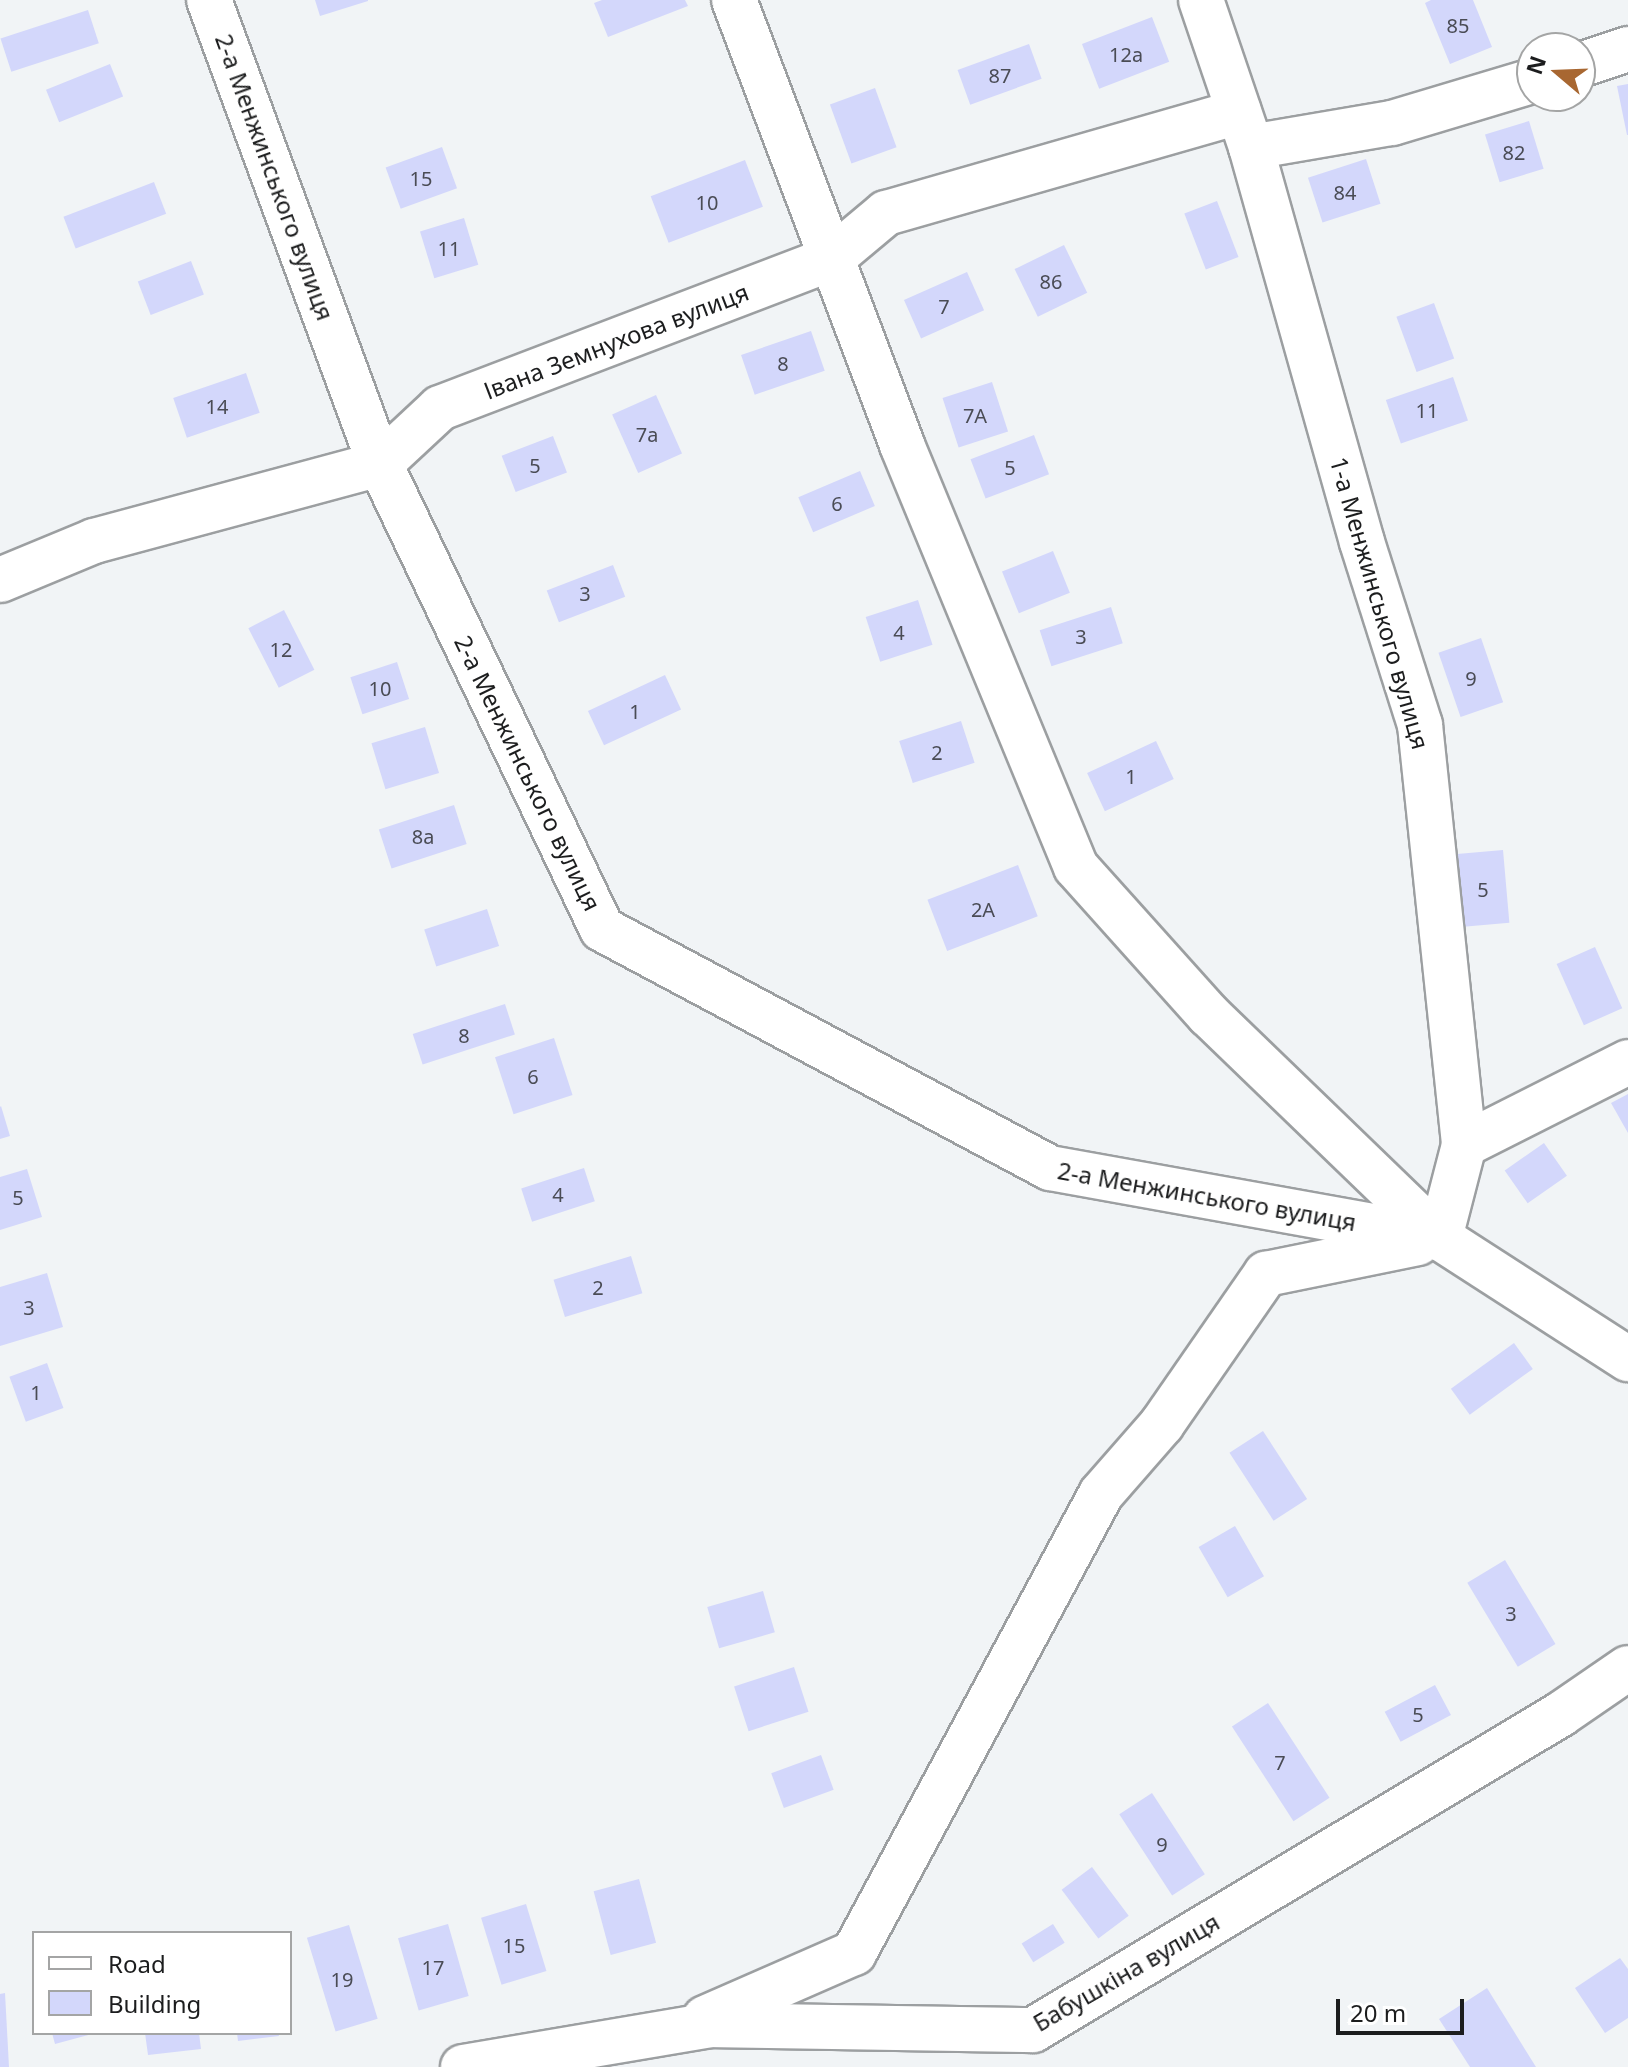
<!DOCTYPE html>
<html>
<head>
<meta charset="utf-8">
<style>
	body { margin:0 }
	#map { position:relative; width:1628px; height:2067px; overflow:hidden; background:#f1f4f6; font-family:"Noto Sans",sans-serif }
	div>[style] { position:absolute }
	.building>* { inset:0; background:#d3d7fb; transform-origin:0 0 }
	.roads { filter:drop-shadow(2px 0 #9c9fa1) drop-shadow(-2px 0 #9c9fa1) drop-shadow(0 2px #9c9fa1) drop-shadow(0 -2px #9c9fa1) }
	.minor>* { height:44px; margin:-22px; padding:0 22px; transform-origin:22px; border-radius:22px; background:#fff }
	span { translate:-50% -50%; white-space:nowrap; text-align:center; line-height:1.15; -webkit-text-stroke:7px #fff; paint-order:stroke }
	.number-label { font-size:20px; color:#4a4c55 }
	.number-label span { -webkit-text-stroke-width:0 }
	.street-label { font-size:24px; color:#1c1d1e }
	.legend { position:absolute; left:32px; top:1931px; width:260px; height:104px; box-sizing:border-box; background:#fff; border:2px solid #a4a5a5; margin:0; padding:10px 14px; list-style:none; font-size:24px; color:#1c1d1e }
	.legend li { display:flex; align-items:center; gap:16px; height:40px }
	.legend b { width:40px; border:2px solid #a4a5a5 }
	.north { position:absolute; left:1516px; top:32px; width:80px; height:80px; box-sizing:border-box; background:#fff; border:2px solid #a4a5a5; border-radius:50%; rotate:289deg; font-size:22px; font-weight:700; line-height:32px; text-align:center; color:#1c1d1e }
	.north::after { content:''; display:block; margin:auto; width:28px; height:36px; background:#a86731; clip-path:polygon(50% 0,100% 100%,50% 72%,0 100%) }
	.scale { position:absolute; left:1336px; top:1999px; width:128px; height:36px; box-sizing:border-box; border:4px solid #1c1d1e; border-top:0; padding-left:10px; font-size:24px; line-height:28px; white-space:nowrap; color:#1c1d1e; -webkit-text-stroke:6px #fff; paint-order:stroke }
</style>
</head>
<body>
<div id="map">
	<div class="building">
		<div style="clip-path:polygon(315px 0,368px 0,368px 1px,320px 16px)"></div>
		<div style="clip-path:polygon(602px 0,685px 0,688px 6px,608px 37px,594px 3px)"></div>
		<div style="clip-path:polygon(1431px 0,1473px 0,1492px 47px,1450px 64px,1425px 3px)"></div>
		<div style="left:88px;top:10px;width:35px;height:92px;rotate:72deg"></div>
		<div style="left:1152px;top:17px;width:48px;height:75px;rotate:69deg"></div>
		<div style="left:1029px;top:44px;width:37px;height:76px;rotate:70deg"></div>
		<div style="left:110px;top:64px;width:35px;height:69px;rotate:68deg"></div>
		<div style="clip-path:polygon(1628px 84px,1628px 135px,1627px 135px,1617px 86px)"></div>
		<div style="left:875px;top:88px;width:63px;height:48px;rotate:70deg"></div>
		<div style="left:1529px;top:121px;width:50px;height:46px;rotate:73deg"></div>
		<div style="left:442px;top:147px;width:44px;height:60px;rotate:70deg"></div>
		<div style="left:1366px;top:159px;width:47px;height:61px;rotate:72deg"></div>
		<div style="left:745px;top:160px;width:50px;height:101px;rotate:69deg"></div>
		<div style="left:154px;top:182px;width:34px;height:97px;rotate:69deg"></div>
		<div style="left:1217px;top:201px;width:60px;height:35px;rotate:69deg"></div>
		<div style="left:464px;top:218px;width:49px;height:46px;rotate:73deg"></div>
		<div style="left:1064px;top:245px;width:53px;height:55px;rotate:64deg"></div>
		<div style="left:191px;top:261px;width:36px;height:57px;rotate:69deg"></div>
		<div style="left:967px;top:272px;width:42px;height:69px;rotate:66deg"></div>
		<div style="left:1434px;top:303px;width:59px;height:40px;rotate:70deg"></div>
		<div style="left:811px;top:331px;width:42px;height:74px;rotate:71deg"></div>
		<div style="left:246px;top:373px;width:42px;height:77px;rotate:71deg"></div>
		<div style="left:1453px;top:377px;width:46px;height:71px;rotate:71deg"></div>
		<div style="left:992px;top:382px;width:52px;height:52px;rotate:72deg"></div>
		<div style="left:656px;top:395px;width:64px;height:48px;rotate:66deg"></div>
		<div style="left:1034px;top:435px;width:42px;height:68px;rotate:69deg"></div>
		<div style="left:553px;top:436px;width:39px;height:55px;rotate:69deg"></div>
		<div style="left:860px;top:471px;width:38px;height:67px;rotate:67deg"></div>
		<div style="left:1053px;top:551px;width:45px;height:55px;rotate:68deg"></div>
		<div style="left:613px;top:565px;width:34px;height:71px;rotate:69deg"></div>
		<div style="left:918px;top:600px;width:47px;height:55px;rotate:72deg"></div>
		<div style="left:1111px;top:607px;width:38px;height:75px;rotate:72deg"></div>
		<div style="left:284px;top:610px;width:67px;height:40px;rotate:63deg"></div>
		<div style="left:1481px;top:638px;width:68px;height:45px;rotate:71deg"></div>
		<div style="left:397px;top:662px;width:39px;height:49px;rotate:72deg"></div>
		<div style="left:665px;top:675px;width:38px;height:85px;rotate:65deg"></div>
		<div style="left:961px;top:721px;width:44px;height:65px;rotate:72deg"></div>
		<div style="left:425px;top:727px;width:48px;height:56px;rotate:73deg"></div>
		<div style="left:1156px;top:741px;width:42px;height:76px;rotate:65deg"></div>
		<div style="left:454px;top:805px;width:41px;height:79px;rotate:72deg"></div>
		<div style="left:1503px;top:850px;width:73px;height:46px;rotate:85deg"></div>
		<div style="left:1018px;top:865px;width:55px;height:97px;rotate:69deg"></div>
		<div style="left:487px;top:909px;width:39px;height:66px;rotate:72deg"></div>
		<div style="left:1595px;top:947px;width:67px;height:42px;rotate:66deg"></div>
		<div style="left:505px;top:1004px;width:32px;height:97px;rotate:72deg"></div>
		<div style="left:554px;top:1038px;width:60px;height:62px;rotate:72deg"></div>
		<div style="clip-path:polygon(1628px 1094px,1628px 1133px,1611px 1103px)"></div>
		<div style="clip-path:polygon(1px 1106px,10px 1136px,0 1139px,0 1107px)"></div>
		<div style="left:1544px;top:1143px;width:40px;height:48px;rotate:55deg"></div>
		<div style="left:584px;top:1168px;width:35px;height:66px;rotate:72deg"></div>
		<div style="clip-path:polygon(27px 1169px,42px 1217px,0 1230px,0 1177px)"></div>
		<div style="left:631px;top:1256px;width:39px;height:81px;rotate:73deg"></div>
		<div style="clip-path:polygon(47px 1273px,63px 1327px,0 1346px,0 1287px)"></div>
		<div style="left:1514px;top:1343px;width:32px;height:78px;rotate:54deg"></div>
		<div style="left:47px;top:1363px;width:48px;height:40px;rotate:70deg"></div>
		<div style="left:1263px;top:1431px;width:81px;height:40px;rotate:57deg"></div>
		<div style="left:1235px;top:1526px;width:58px;height:42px;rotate:60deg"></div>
		<div style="left:1505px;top:1560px;width:98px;height:44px;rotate:59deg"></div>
		<div style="left:763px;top:1591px;width:43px;height:58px;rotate:74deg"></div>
		<div style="left:794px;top:1667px;width:47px;height:63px;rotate:72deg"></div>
		<div style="left:1435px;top:1685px;width:34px;height:57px;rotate:62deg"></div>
		<div style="left:1268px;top:1703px;width:113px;height:43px;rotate:57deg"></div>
		<div style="left:821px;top:1755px;width:37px;height:53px;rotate:70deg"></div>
		<div style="left:1152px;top:1793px;width:97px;height:39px;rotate:57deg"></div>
		<div style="left:1092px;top:1867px;width:61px;height:38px;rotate:53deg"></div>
		<div style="left:639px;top:1879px;width:66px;height:47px;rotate:75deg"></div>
		<div style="left:526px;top:1904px;width:70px;height:47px;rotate:73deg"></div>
		<div style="left:448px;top:1924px;width:75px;height:52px;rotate:74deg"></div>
		<div style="left:1053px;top:1924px;width:22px;height:37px;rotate:58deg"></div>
		<div style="left:349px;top:1925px;width:98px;height:44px;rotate:73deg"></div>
		<div style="clip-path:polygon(1620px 1958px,1628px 1969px,1628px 2018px,1605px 2033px,1575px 1988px)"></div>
		<div style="clip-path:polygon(1487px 1988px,1536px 2067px,1470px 2067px,1439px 2019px)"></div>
		<div style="clip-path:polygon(5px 1993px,9px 2067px,0 2067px,0 1994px)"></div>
		<div style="clip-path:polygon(52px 2033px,92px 2033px,92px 2034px,55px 2044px)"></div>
		<div style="clip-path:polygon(145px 2033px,199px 2033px,201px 2049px,148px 2055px)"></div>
		<div style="clip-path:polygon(237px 2033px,278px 2033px,279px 2036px,238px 2041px)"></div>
	</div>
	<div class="roads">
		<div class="minor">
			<div style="left:209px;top:0;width:495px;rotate:69.8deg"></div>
			<div style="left:380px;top:464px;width:515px;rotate:64.48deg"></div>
			<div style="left:602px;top:929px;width:508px;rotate:28.08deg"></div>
			<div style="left:1050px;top:1168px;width:396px;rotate:10.2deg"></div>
			<div style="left:734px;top:0;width:476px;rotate:69.3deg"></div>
			<div style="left:902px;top:445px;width:456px;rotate:67.6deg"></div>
			<div style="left:1076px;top:867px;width:199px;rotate:48.1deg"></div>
			<div style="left:1209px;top:1015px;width:321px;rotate:44deg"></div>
			<div style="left:1201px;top:0;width:155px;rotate:71.2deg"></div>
			<div style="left:1251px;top:147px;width:410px;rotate:74.3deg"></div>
			<div style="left:1362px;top:542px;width:192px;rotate:72.4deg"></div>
			<div style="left:1420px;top:725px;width:422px;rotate:84deg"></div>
			<div style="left:1464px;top:1145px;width:96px;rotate:104.5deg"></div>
			<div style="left:1440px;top:1238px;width:224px;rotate:32.8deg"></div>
			<div style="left:1580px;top:65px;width:51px;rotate:-18.4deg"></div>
			<div style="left:1251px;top:147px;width:143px;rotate:-9.7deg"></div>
			<div style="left:1392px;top:123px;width:146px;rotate:-16.7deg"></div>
			<div style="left:0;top:580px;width:102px;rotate:-22.5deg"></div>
			<div style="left:94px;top:541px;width:296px;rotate:-15.1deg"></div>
			<div style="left:380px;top:464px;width:82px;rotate:-43deg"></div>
			<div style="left:440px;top:408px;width:418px;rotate:-20.9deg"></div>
			<div style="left:831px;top:259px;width:72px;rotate:-39.9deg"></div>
			<div style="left:886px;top:213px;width:367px;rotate:-16deg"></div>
			<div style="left:1464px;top:1145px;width:184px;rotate:-26.8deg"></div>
			<div style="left:705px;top:2018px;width:163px;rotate:-23.6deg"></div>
			<div style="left:854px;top:1953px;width:521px;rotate:-61.71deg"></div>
			<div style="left:1101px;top:1494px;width:93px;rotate:-48.9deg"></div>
			<div style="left:1162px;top:1424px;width:183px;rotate:-55.3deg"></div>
			<div style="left:1266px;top:1274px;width:155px;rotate:-11.5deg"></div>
			<div style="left:463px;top:2067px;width:252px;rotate:-9.6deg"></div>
			<div style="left:711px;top:2025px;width:322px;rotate:0.9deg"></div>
			<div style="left:1033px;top:2030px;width:615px;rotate:-30.9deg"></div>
			<div style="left:1561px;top:1714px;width:81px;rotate:-34.5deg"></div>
		</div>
	</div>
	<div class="number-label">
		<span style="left:1458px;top:25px">85</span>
		<span style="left:1126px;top:54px">12а</span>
		<span style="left:1000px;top:75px">87</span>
		<span style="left:1514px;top:152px">82</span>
		<span style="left:421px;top:178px">15</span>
		<span style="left:1345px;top:192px">84</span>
		<span style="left:707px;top:202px">10</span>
		<span style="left:449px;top:248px">11</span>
		<span style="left:1051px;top:281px">86</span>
		<span style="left:944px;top:306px">7</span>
		<span style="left:783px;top:363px">8</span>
		<span style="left:217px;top:406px">14</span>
		<span style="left:1427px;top:410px">11</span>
		<span style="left:975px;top:415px">7А</span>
		<span style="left:647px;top:434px">7а</span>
		<span style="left:535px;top:465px">5</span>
		<span style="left:1010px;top:467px">5</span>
		<span style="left:837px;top:503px">6</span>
		<span style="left:585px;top:593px">3</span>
		<span style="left:899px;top:632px">4</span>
		<span style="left:1081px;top:636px">3</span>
		<span style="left:281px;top:649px">12</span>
		<span style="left:1471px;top:678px">9</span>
		<span style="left:380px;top:688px">10</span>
		<span style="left:635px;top:711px">1</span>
		<span style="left:937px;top:752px">2</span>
		<span style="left:1131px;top:776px">1</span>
		<span style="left:423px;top:836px">8а</span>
		<span style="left:1483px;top:889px">5</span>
		<span style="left:983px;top:909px">2А</span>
		<span style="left:464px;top:1035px">8</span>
		<span style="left:533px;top:1076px">6</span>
		<span style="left:558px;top:1194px">4</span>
		<span style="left:18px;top:1197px">5</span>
		<span style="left:598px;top:1287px">2</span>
		<span style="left:29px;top:1307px">3</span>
		<span style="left:36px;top:1392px">1</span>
		<span style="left:1511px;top:1613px">3</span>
		<span style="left:1418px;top:1714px">5</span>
		<span style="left:1280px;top:1762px">7</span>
		<span style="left:1162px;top:1844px">9</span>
		<span style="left:514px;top:1945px">15</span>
		<span style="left:433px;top:1967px">17</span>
		<span style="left:342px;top:1979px">19</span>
	</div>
	<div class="street-label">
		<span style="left:275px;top:177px;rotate:70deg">2-а Менжинського вулиця</span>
		<span style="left:616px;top:341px;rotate:-21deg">Івана Земнухова вулиця</span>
		<span style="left:1380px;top:603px;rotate:74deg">1-а Менжинського вулиця</span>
		<span style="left:528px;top:773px;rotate:64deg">2-а Менжинського вулиця</span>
		<span style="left:1207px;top:1196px;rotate:10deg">2-а Менжинського вулиця</span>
		<span style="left:1126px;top:1972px;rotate:-30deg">Бабушкіна вулиця</span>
	</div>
	<ul class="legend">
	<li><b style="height:10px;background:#fff"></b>Road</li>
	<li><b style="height:22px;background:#d3d7fb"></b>Building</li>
	</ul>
	<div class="north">N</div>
	<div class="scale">20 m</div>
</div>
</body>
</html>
